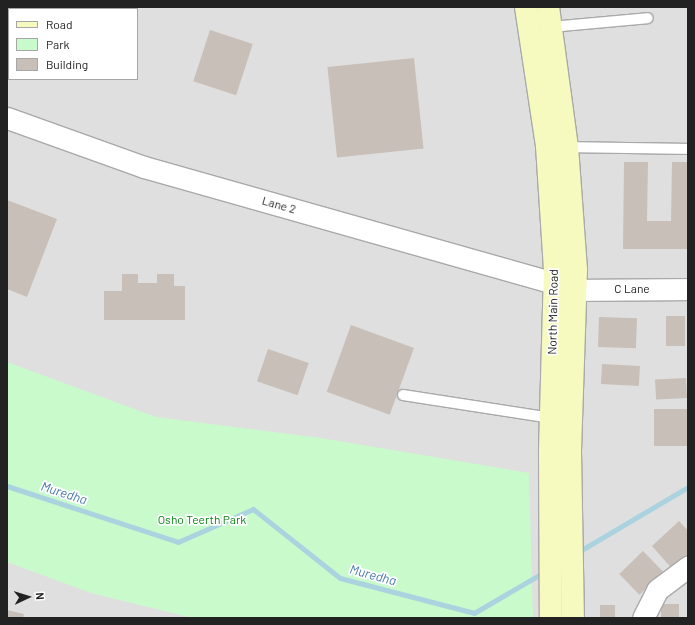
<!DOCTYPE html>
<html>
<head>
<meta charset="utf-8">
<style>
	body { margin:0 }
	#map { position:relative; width:695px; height:625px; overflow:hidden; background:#f2efe9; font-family:Barlow,sans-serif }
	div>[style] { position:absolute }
	.residential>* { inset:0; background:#e0dfdf }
	.park>* { inset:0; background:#c8facc }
	.stream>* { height:5px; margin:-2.5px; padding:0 2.5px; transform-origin:2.5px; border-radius:2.5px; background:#aad3df }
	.building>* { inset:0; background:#c7bfb8; transform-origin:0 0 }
	.roads { filter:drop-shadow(1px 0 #a9a9a9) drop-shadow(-1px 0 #a9a9a9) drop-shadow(0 1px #a9a9a9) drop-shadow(0 -1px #a9a9a9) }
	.lane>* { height:10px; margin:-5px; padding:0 5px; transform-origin:5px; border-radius:5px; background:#fff }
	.street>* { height:21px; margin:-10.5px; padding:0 10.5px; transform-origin:10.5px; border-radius:10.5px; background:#fff }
	.secondary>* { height:22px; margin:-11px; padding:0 11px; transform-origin:11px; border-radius:11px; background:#f7fabf }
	span { translate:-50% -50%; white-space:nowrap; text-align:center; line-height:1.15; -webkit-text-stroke:3.5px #fff; paint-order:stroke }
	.street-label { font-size:12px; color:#222 }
	.park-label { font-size:12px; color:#0c8416 }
	.water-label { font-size:13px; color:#4a7aab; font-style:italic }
	.frame { position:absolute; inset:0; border:8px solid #222; pointer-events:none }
	.legend { position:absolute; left:8px; top:8px; width:130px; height:72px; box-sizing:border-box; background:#fff; border:1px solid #a7a7a7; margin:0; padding:5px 7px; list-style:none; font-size:12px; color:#222 }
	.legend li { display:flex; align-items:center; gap:8px; height:20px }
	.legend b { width:20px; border:1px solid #a7a7a7 }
	.north { position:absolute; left:8px; top:577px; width:40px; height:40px; -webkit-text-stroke:3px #fff; paint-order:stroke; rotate:86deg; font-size:11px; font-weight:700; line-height:16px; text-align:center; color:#222 }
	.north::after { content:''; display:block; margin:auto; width:14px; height:18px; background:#222; clip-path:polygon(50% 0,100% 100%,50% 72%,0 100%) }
</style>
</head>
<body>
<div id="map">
	<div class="residential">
		<div style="clip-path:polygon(evenodd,7px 7px,688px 7px,688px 618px,7px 618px,7px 7px,9px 9px,137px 9px,137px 79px,9px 79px,9px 9px)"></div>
	</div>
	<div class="park">
		<div style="clip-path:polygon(7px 362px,156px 417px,321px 438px,529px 473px,533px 618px,193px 618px,91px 593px,7px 562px)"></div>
	</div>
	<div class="stream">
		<div style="left:7px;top:486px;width:180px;rotate:18.1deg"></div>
		<div style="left:178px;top:542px;width:82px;rotate:-23.7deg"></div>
		<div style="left:253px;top:509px;width:111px;rotate:38.4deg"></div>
		<div style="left:340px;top:578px;width:138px;rotate:14.6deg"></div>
		<div style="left:474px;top:613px;width:83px;rotate:-30.3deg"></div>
		<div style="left:578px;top:552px;width:128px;rotate:-30.6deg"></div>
	</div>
	<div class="building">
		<div style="clip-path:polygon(7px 7px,77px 7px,9px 9px,9px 36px)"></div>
		<div style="left:210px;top:30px;width:45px;height:54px;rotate:18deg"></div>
		<div style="left:414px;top:58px;width:91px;height:87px;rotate:84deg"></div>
		<div style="clip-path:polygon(624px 162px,648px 162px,647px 221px,671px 221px,672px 162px,688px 162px,688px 249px,623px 249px)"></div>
		<div style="clip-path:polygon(7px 200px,57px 219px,27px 297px,7px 289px)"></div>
		<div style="clip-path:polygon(122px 274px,138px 274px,138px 283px,157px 283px,157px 274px,174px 274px,174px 286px,185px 286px,185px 320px,104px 320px,104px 291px,122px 291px)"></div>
		<div style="left:666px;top:316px;width:19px;height:30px"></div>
		<div style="left:599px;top:317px;width:38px;height:30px;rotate:2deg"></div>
		<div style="left:351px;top:325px;width:67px;height:71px;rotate:20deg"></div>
		<div style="left:268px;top:349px;width:43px;height:34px;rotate:19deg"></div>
		<div style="left:602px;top:364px;width:38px;height:20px;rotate:3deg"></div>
		<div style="left:686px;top:378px;width:20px;height:31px;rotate:87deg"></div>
		<div style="left:688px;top:409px;width:37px;height:34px;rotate:90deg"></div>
		<div style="clip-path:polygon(679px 521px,688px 531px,688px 558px,674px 571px,652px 546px)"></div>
		<div style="left:643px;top:551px;width:29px;height:33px;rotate:46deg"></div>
		<div style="left:661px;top:604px;width:18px;height:14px"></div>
		<div style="left:600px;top:605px;width:15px;height:13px"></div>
		<div style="clip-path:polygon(7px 610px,24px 614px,23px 618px,7px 618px)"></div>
	</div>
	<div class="roads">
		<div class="lane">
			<div style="left:550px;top:27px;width:98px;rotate:-5.2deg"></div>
			<div style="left:566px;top:147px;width:122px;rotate:0.9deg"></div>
			<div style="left:403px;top:395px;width:150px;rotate:8.8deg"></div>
		</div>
		<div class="street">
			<div style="left:7px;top:118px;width:145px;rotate:19.7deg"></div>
			<div style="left:144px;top:167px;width:427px;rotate:15.8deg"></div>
			<div style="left:576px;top:290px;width:112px;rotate:-0.5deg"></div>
			<div style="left:643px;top:618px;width:31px;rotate:-63deg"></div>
			<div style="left:657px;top:590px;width:39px;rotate:-37deg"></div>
		</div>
		<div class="secondary">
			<div style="left:526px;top:7px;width:141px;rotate:81.4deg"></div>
			<div style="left:547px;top:146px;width:125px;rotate:86.3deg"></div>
			<div style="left:555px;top:271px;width:180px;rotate:91.6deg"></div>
			<div style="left:550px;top:451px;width:167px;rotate:89.7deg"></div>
			<div style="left:548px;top:7px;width:141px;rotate:82.3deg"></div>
			<div style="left:567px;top:147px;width:123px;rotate:85.8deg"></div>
			<div style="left:576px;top:270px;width:182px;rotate:91.9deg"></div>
			<div style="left:570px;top:452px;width:166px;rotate:89deg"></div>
		</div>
	</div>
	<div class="street-label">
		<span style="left:279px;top:205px;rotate:16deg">Lane 2</span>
		<span style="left:632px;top:289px">C Lane</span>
		<span style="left:553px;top:312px;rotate:-89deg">North Main Road</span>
	</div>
	<div class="park-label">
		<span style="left:202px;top:520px">Osho Teerth Park</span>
	</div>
	<div class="water-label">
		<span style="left:64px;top:493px;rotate:18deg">Muredha</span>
		<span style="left:373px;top:575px;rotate:15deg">Muredha</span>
	</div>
	<div class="frame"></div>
	<ul class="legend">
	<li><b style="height:5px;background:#f7fabf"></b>Road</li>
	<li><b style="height:11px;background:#c8facc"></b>Park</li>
	<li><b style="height:11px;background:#c7bfb8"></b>Building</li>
	</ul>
	<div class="north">N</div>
</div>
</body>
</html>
